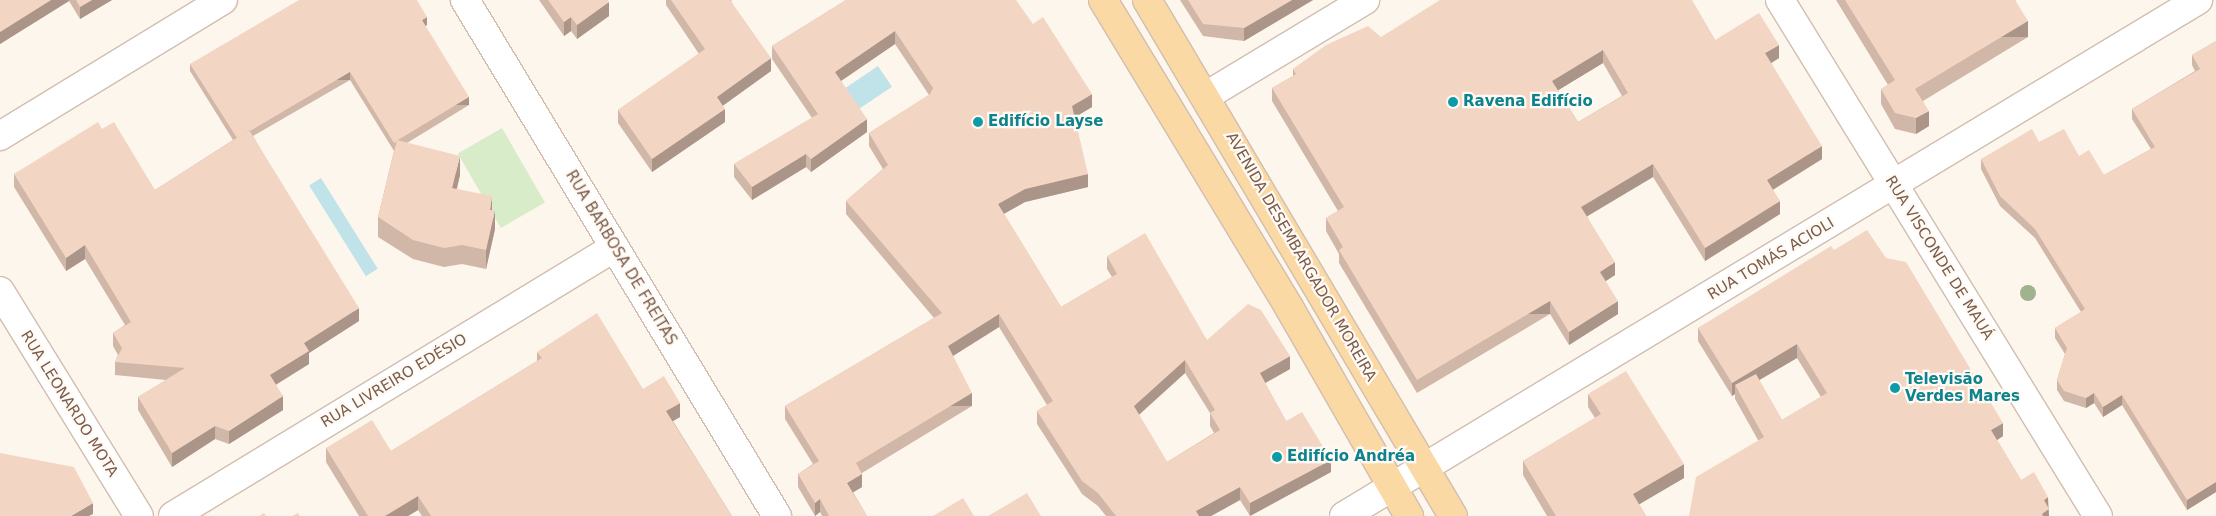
<!DOCTYPE html>
<html>
<head>
<meta charset="utf-8">
<style>
	body { margin:0 }
	#map { position:relative; width:2216px; height:516px; overflow:hidden; background:#fdf6ec; font-family:"DejaVu Sans",sans-serif }
	div>[style] { position:absolute }
	.green>* { inset:0; background:#d8ecc9; transform-origin:0 0 }
	.water>* { inset:0; background:#bfe3e8; transform-origin:0 0 }
	.roads { filter:drop-shadow(1px 0 #d1beb0) drop-shadow(-1px 0 #d1beb0) drop-shadow(0 1px #d1beb0) drop-shadow(0 -1px #d1beb0) }
	.street>* { height:28px; margin:-14px; padding:0 14px; transform-origin:14px; border-radius:14px; background:#fff }
	.secondary>* { height:28px; margin:-14px; padding:0 14px; transform-origin:14px; border-radius:14px; background:#fff }
	.primary>* { height:28px; margin:-14px; padding:0 14px; transform-origin:14px; border-radius:14px; background:#fbd9a5 }
	.trees>* { width:16px; height:16px; margin:-8px; border-radius:50%; background:#a0b28e }
	.wall>* { inset:0; background:#d1b7a8 }
	.shaded-wall>* { inset:0; background:#aa9588; transform-origin:0 0 }
	.building>* { inset:0; background:#f3d5c3 }
	.dots>* { width:14px; height:14px; translate:-50% -50%; box-sizing:border-box; border:2px solid #fffaf3; border-radius:50% }
	span { translate:-50% -50%; white-space:nowrap; text-align:center; line-height:1.15; -webkit-text-stroke:4.5px #fffaf3; paint-order:stroke }
	.culture-label { font-size:15px; color:#0d838f; font-weight:700 }
	.left { translate:0 -50%; text-align:left }
	.street-label { font-size:15px; color:#7a5c4d }
</style>
</head>
<body>
<div id="map">
	<div class="green">
		<div style="left:502px;top:128px;width:86px;height:51px;rotate:60deg"></div>
	</div>
	<div class="water">
		<div style="left:878px;top:66px;width:25px;height:43px;rotate:56deg"></div>
		<div style="left:321px;top:178px;width:107px;height:14px;rotate:58deg"></div>
	</div>
	<div class="roads">
		<div class="street">
			<div style="left:465px;top:0;width:603px;rotate:58.84deg"></div>
			<div style="left:1206px;top:96px;width:186px;rotate:-31.1deg"></div>
			<div style="left:0;top:136px;width:261px;rotate:-31.4deg"></div>
			<div style="left:0;top:291px;width:264px;rotate:58.3deg"></div>
			<div style="left:173px;top:516px;width:517px;rotate:-31.32deg"></div>
			<div style="left:1344px;top:516px;width:998px;rotate:-31.14deg"></div>
		</div>
		<div class="secondary">
			<div style="left:1780px;top:0;width:606px;rotate:58.36deg"></div>
		</div>
		<div class="primary">
			<div style="left:1103px;top:0;width:361px;rotate:58.8deg"></div>
			<div style="left:1290px;top:309px;width:239px;rotate:60.1deg"></div>
			<div style="left:1147px;top:0;width:600px;rotate:59.33deg"></div>
		</div>
	</div>
	<div class="trees">
		<div style="left:2028px;top:293px"></div>
	</div>
	<div class="wall">
		<div style="clip-path:polygon(0 0,112px 0,80px 19px,69px 1px,0 44px)"></div>
		<div style="clip-path:polygon(539px 0,608px 0,609px 16px,577px 39px,571px 31px,564px 36px)"></div>
		<div style="clip-path:polygon(666px 0,732px 0,731px 1px,771px 71px,723px 105px,725px 122px,652px 172px,618px 123px,618px 110px,699px 54px,666px 5px)"></div>
		<div style="clip-path:polygon(evenodd,846px 0,1092px 107px,1075px 117px,1088px 187px,1025px 202px,1004px 214px,1061px 307px,1112px 277px,1107px 269px,1107px 256px,1207px 340px,1290px 369px,1265px 383px,1286px 421px,1331px 472px,1250px 516px,1240px 500px,1211px 516px,1106px 516px,1098px 506px,1082px 494px,1037px 424px,1037px 411px,1047px 405px,999px 327px,953px 356px,972px 406px,862px 473px,862px 487px,853px 492px,867px 516px,822px 516px,820px 512px,815px 516px,798px 487px,798px 474px,813px 464px,785px 419px,785px 406px,934px 318px,846px 214px,846px 201px,883px 169px,869px 146px,869px 133px,929px 95px,895px 44px,841px 81px,867px 132px,811px 172px,806px 167px,752px 200px,734px 177px,734px 164px,812px 118px,772px 59px,772px 46px,846px 0,1185px 373px,1210px 413px,1210px 426px,1214px 433px,1167px 462px,1139px 415px,1185px 373px)"></div>
		<div style="clip-path:polygon(1180px 0,1313px 0,1244px 41px,1203px 36px)"></div>
		<div style="clip-path:polygon(1836px 0,2015px 0,2028px 37px,1923px 101px,1929px 126px,1916px 134px,1895px 129px,1881px 104px,1881px 89px,1888px 85px)"></div>
		<div style="clip-path:polygon(evenodd,1694px 4px,1715px 40px,1779px 58px,1771px 63px,1822px 159px,1773px 190px,1780px 214px,1705px 261px,1653px 177px,1587px 216px,1615px 275px,1605px 281px,1618px 314px,1569px 345px,1550px 314px,1417px 393px,1339px 263px,1339px 254px,1326px 231px,1326px 218px,1338px 211px,1272px 101px,1272px 88px,1293px 76px,1293px 69px,1381px 37px,1694px 4px,1603px 63px,1622px 96px,1578px 122px,1558px 90px,1603px 63px)"></div>
		<div style="clip-path:polygon(427px 25px,425px 26px,469px 105px,407px 143px,460px 175px,457px 189px,492px 210px,495px 229px,486px 269px,462px 264px,444px 267px,413px 259px,378px 237px,378px 217px,394px 151px,350px 80px,253px 136px,359px 321px,309px 353px,309px 364px,276px 385px,283px 410px,229px 444px,215px 439px,172px 467px,138px 410px,138px 397px,166px 380px,115px 375px,115px 362px,118px 355px,113px 346px,113px 333px,125px 325px,85px 259px,66px 271px,14px 187px,14px 174px,102px 129px,155px 190px,233px 140px,190px 71px,190px 64px)"></div>
		<div style="clip-path:polygon(2216px 41px,2216px 492px,2187px 510px,2122px 405px,2103px 417px,2094px 403px,2086px 408px,2064px 401px,2057px 390px,2057px 380px,2065px 354px,2055px 338px,2055px 328px,2081px 312px,2035px 238px,2000px 206px,1981px 169px,1981px 159px,2039px 142px,2079px 156px,2104px 175px,2151px 149px,2132px 119px,2132px 109px,2195px 71px,2192px 65px,2192px 55px)"></div>
		<div style="clip-path:polygon(evenodd,1834px 250px,2003px 436px,1997px 440px,2021px 480px,2048px 508px,2049px 516px,1758px 440px,1735px 399px,1735px 394px,1732px 396px,1698px 341px,1698px 328px,1834px 250px,1797px 358px,1821px 397px,1782px 420px,1759px 380px,1797px 358px)"></div>
		<div style="clip-path:polygon(537px 352px,643px 389px,680px 417px,673px 421px,732px 516px,422px 516px,418px 510px,408px 516px,359px 516px,326px 462px,326px 448px,391px 451px,537px 361px)"></div>
		<div style="clip-path:polygon(1588px 394px,1684px 478px,1639px 504px,1646px 516px,1547px 516px,1523px 475px,1523px 461px,1595px 418px,1588px 407px)"></div>
	</div>
	<div class="shaded-wall">
		<div style="clip-path:polygon(51px 0,69px 0,69px 1px,0 44px,0 32px)"></div>
		<div style="clip-path:polygon(92px 0,112px 0,80px 19px,80px 7px)"></div>
		<div style="clip-path:polygon(1292px 0,1313px 0,1244px 41px,1244px 28px)"></div>
		<div style="clip-path:polygon(609px 2px,609px 16px,577px 39px,577px 25px)"></div>
		<div style="clip-path:polygon(427px 17px,427px 25px,422px 28px,422px 20px)"></div>
		<div style="clip-path:polygon(571px 17px,571px 31px,564px 36px,564px 22px)"></div>
		<div style="left:2028px;top:21px;width:16px;height:132px;rotate:90deg"></div>
		<div style="clip-path:polygon(895px 31px,895px 44px,835px 85px,835px 72px)"></div>
		<div style="clip-path:polygon(1779px 45px,1779px 58px,1765px 67px,1765px 53px)"></div>
		<div style="clip-path:polygon(1603px 50px,1603px 63px,1552px 94px,1552px 81px)"></div>
		<div style="clip-path:polygon(771px 58px,771px 71px,717px 110px,717px 97px)"></div>
		<div style="left:350px;top:72px;width:8px;height:131px;rotate:90deg"></div>
		<div style="clip-path:polygon(1092px 94px,1092px 107px,1072px 119px,1072px 106px)"></div>
		<div style="left:469px;top:97px;width:8px;height:88px;rotate:90deg"></div>
		<div style="clip-path:polygon(725px 109px,725px 122px,652px 172px,652px 159px)"></div>
		<div style="clip-path:polygon(1929px 111px,1929px 126px,1916px 134px,1916px 118px)"></div>
		<div style="clip-path:polygon(867px 119px,867px 132px,811px 172px,811px 159px)"></div>
		<div style="clip-path:polygon(1822px 146px,1822px 159px,1767px 193px,1767px 180px)"></div>
		<div style="clip-path:polygon(806px 154px,806px 167px,752px 200px,752px 187px)"></div>
		<div style="clip-path:polygon(460px 156px,460px 175px,452px 207px,452px 188px)"></div>
		<div style="clip-path:polygon(1653px 164px,1653px 177px,1581px 220px,1581px 207px)"></div>
		<div style="clip-path:polygon(1088px 174px,1088px 187px,1025px 202px,998px 217px,998px 204px,1025px 189px)"></div>
		<div style="clip-path:polygon(492px 196px,492px 215px,490px 210px)"></div>
		<div style="clip-path:polygon(1780px 201px,1780px 214px,1705px 261px,1705px 248px)"></div>
		<div style="clip-path:polygon(495px 210px,495px 229px,486px 269px,486px 250px)"></div>
		<div style="clip-path:polygon(85px 245px,85px 259px,66px 271px,66px 258px)"></div>
		<div style="clip-path:polygon(1615px 262px,1615px 275px,1600px 285px,1600px 272px)"></div>
		<div style="left:1550px;top:301px;width:13px;height:155px;rotate:90deg"></div>
		<div style="clip-path:polygon(1618px 301px,1618px 314px,1569px 345px,1569px 332px)"></div>
		<div style="clip-path:polygon(359px 308px,359px 321px,309px 353px,309px 364px,270px 388px,270px 375px,304px 343px)"></div>
		<div style="clip-path:polygon(999px 314px,999px 327px,948px 359px,948px 346px)"></div>
		<div style="clip-path:polygon(1797px 344px,1797px 358px,1739px 392px,1735px 385px,1735px 394px,1732px 396px,1732px 383px)"></div>
		<div style="clip-path:polygon(1290px 356px,1290px 369px,1260px 386px,1260px 373px)"></div>
		<div style="clip-path:polygon(1185px 360px,1185px 373px,1134px 419px,1134px 406px)"></div>
		<div style="left:972px;top:393px;width:13px;height:135px;rotate:90deg"></div>
		<div style="clip-path:polygon(2094px 393px,2094px 403px,2086px 408px,2086px 398px)"></div>
		<div style="clip-path:polygon(2122px 395px,2122px 405px,2103px 417px,2103px 407px)"></div>
		<div style="clip-path:polygon(283px 396px,283px 410px,229px 444px,229px 431px)"></div>
		<div style="clip-path:polygon(680px 403px,680px 417px,666px 425px,666px 411px)"></div>
		<div style="clip-path:polygon(2003px 423px,2003px 436px,1991px 444px,1991px 430px)"></div>
		<div style="clip-path:polygon(215px 426px,215px 439px,172px 467px,172px 453px)"></div>
		<div style="clip-path:polygon(1331px 460px,1331px 472px,1250px 516px,1250px 503px)"></div>
		<div style="clip-path:polygon(1684px 464px,1684px 478px,1633px 508px,1633px 494px)"></div>
		<div style="clip-path:polygon(862px 474px,862px 487px,847px 496px,847px 483px)"></div>
		<div style="clip-path:polygon(2216px 482px,2216px 492px,2187px 510px,2187px 500px)"></div>
		<div style="clip-path:polygon(1240px 487px,1240px 500px,1211px 516px,1196px 516px,1196px 511px)"></div>
		<div style="clip-path:polygon(418px 496px,418px 510px,408px 516px,385px 516px)"></div>
		<div style="clip-path:polygon(2048px 497px,2049px 516px,2042px 516px,2044px 500px)"></div>
		<div style="clip-path:polygon(820px 499px,820px 512px,815px 516px,815px 503px)"></div>
		<div style="clip-path:polygon(93px 503px,93px 514px,89px 516px,71px 516px)"></div>
	</div>
	<div class="building">
		<div style="clip-path:polygon(0 0,51px 0,0 32px)"></div>
		<div style="clip-path:polygon(76px 0,92px 0,80px 7px)"></div>
		<div style="clip-path:polygon(299px 0,417px 0,427px 17px,422px 20px,469px 97px,398px 140px,397px 140px,396px 142px,394px 143px,350px 72px,250px 131px,249px 130px,237px 138px,190px 64px)"></div>
		<div style="clip-path:polygon(548px 0,608px 0,609px 2px,577px 25px,571px 17px,564px 22px)"></div>
		<div style="clip-path:polygon(671px 0,730px 0,771px 58px,717px 97px,725px 109px,652px 159px,618px 110px,705px 49px)"></div>
		<div style="clip-path:polygon(evenodd,846px 0,1016px 0,1033px 24px,1043px 17px,1092px 94px,1072px 106px,1088px 174px,1025px 189px,998px 204px,1061px 307px,1117px 274px,1107px 256px,1145px 233px,1207px 340px,1248px 304px,1261px 310px,1290px 356px,1260px 373px,1286px 421px,1302px 412px,1331px 460px,1250px 503px,1240px 487px,1196px 511px,1199px 516px,1116px 516px,1098px 493px,1082px 481px,1037px 411px,1053px 401px,999px 314px,948px 346px,972px 393px,856px 463px,862px 474px,847px 483px,867px 516px,829px 516px,820px 499px,815px 503px,798px 474px,819px 461px,785px 406px,942px 313px,846px 201px,888px 165px,869px 133px,930px 94px,933px 88px,895px 31px,835px 72px,867px 119px,811px 159px,806px 154px,752px 187px,734px 164px,818px 114px,772px 46px,846px 0,1185px 360px,1215px 410px,1210px 413px,1220px 430px,1167px 462px,1134px 406px,1185px 360px)"></div>
		<div style="clip-path:polygon(1188px 0,1292px 0,1244px 28px,1203px 24px)"></div>
		<div style="clip-path:polygon(evenodd,1440px 0,1692px 0,1715px 40px,1759px 13px,1779px 45px,1765px 53px,1822px 146px,1767px 180px,1780px 201px,1705px 248px,1653px 164px,1581px 207px,1615px 262px,1600px 272px,1618px 301px,1569px 332px,1550px 301px,1417px 380px,1339px 250px,1343px 247px,1326px 218px,1344px 207px,1272px 88px,1296px 74px,1293px 69px,1326px 45px,1368px 26px,1381px 37px,1440px 0,1603px 50px,1628px 93px,1578px 122px,1552px 81px,1603px 50px)"></div>
		<div style="clip-path:polygon(1845px 0,2015px 0,2028px 21px,1915px 89px,1929px 111px,1916px 118px,1895px 113px,1881px 89px,1895px 80px)"></div>
		<div style="clip-path:polygon(2216px 41px,2216px 482px,2187px 500px,2122px 395px,2103px 407px,2094px 393px,2086px 398px,2064px 391px,2057px 380px,2067px 348px,2055px 328px,2085px 309px,2035px 229px,2000px 196px,1981px 159px,2032px 129px,2039px 142px,2064px 129px,2079px 156px,2089px 150px,2104px 175px,2155px 147px,2132px 109px,2200px 69px,2192px 55px)"></div>
		<div style="clip-path:polygon(98px 122px,102px 129px,114px 122px,155px 190px,249px 130px,359px 308px,304px 343px,309px 351px,270px 375px,283px 396px,229px 431px,215px 426px,172px 453px,138px 397px,185px 368px,115px 362px,122px 348px,113px 333px,131px 322px,85px 245px,66px 258px,14px 174px)"></div>
		<div style="clip-path:polygon(397px 140px,460px 156px,452px 188px,492px 196px,490px 210px,495px 210px,486px 250px,462px 245px,444px 248px,413px 240px,378px 217px)"></div>
		<div style="clip-path:polygon(1867px 230px,1886px 258px,1906px 262px,2003px 423px,1991px 430px,2021px 480px,2034px 472px,2048px 497px,2044px 500px,2049px 509px,2042px 514px,2043px 516px,1689px 516px,1696px 477px,1764px 437px,1735px 385px,1756px 374px,1782px 420px,1827px 393px,1797px 344px,1732px 383px,1698px 328px,1831px 246px,1834px 250px)"></div>
		<div style="clip-path:polygon(597px 313px,643px 389px,664px 376px,680px 403px,666px 411px,732px 516px,431px 516px,418px 496px,385px 516px,368px 516px,326px 448px,372px 420px,391px 451px,542px 358px,537px 352px)"></div>
		<div style="clip-path:polygon(1626px 371px,1684px 464px,1633px 494px,1646px 516px,1556px 516px,1523px 461px,1601px 414px,1588px 394px)"></div>
		<div style="clip-path:polygon(0 453px,74px 467px,93px 503px,71px 516px,0 516px)"></div>
		<div style="clip-path:polygon(1027px 493px,1041px 516px,988px 516px)"></div>
		<div style="clip-path:polygon(963px 498px,974px 516px,933px 516px)"></div>
		<div style="clip-path:polygon(264px 513px,266px 516px,259px 516px)"></div>
		<div style="clip-path:polygon(298px 513px,300px 516px,292px 516px)"></div>
	</div>
	<div class="dots">
		<div style="left:1453px;top:102px;background:#0f9aa8"></div>
		<div style="left:978px;top:122px;background:#0f9aa8"></div>
		<div style="left:1895px;top:388px;background:#0f9aa8"></div>
		<div style="left:1277px;top:457px;background:#0f9aa8"></div>
	</div>
	<div class="culture-label">
		<span class="left" style="left:1463px;top:102px">Ravena Edifício</span>
		<span class="left" style="left:988px;top:122px">Edifício Layse</span>
		<span class="left" style="left:1905px;top:388px">Televisão<br>Verdes Mares</span>
		<span class="left" style="left:1287px;top:457px">Edifício Andréa</span>
	</div>
	<div class="street-label">
		<span style="left:1301px;top:257px;rotate:60deg">AVENIDA DESEMBARGADOR MOREIRA</span>
		<span style="left:621px;top:258px;rotate:59deg">RUA BARBOSA DE FREITAS</span>
		<span style="left:1939px;top:258px;rotate:58deg">RUA VISCONDE DE MAUÁ</span>
		<span style="left:1771px;top:259px;rotate:-31deg">RUA TOMÁS ACIOLI</span>
		<span style="left:394px;top:381px;rotate:-31deg">RUA LIVREIRO EDÉSIO</span>
		<span style="left:69px;top:404px;rotate:58deg">RUA LEONARDO MOTA</span>
	</div>
</div>
</body>
</html>
